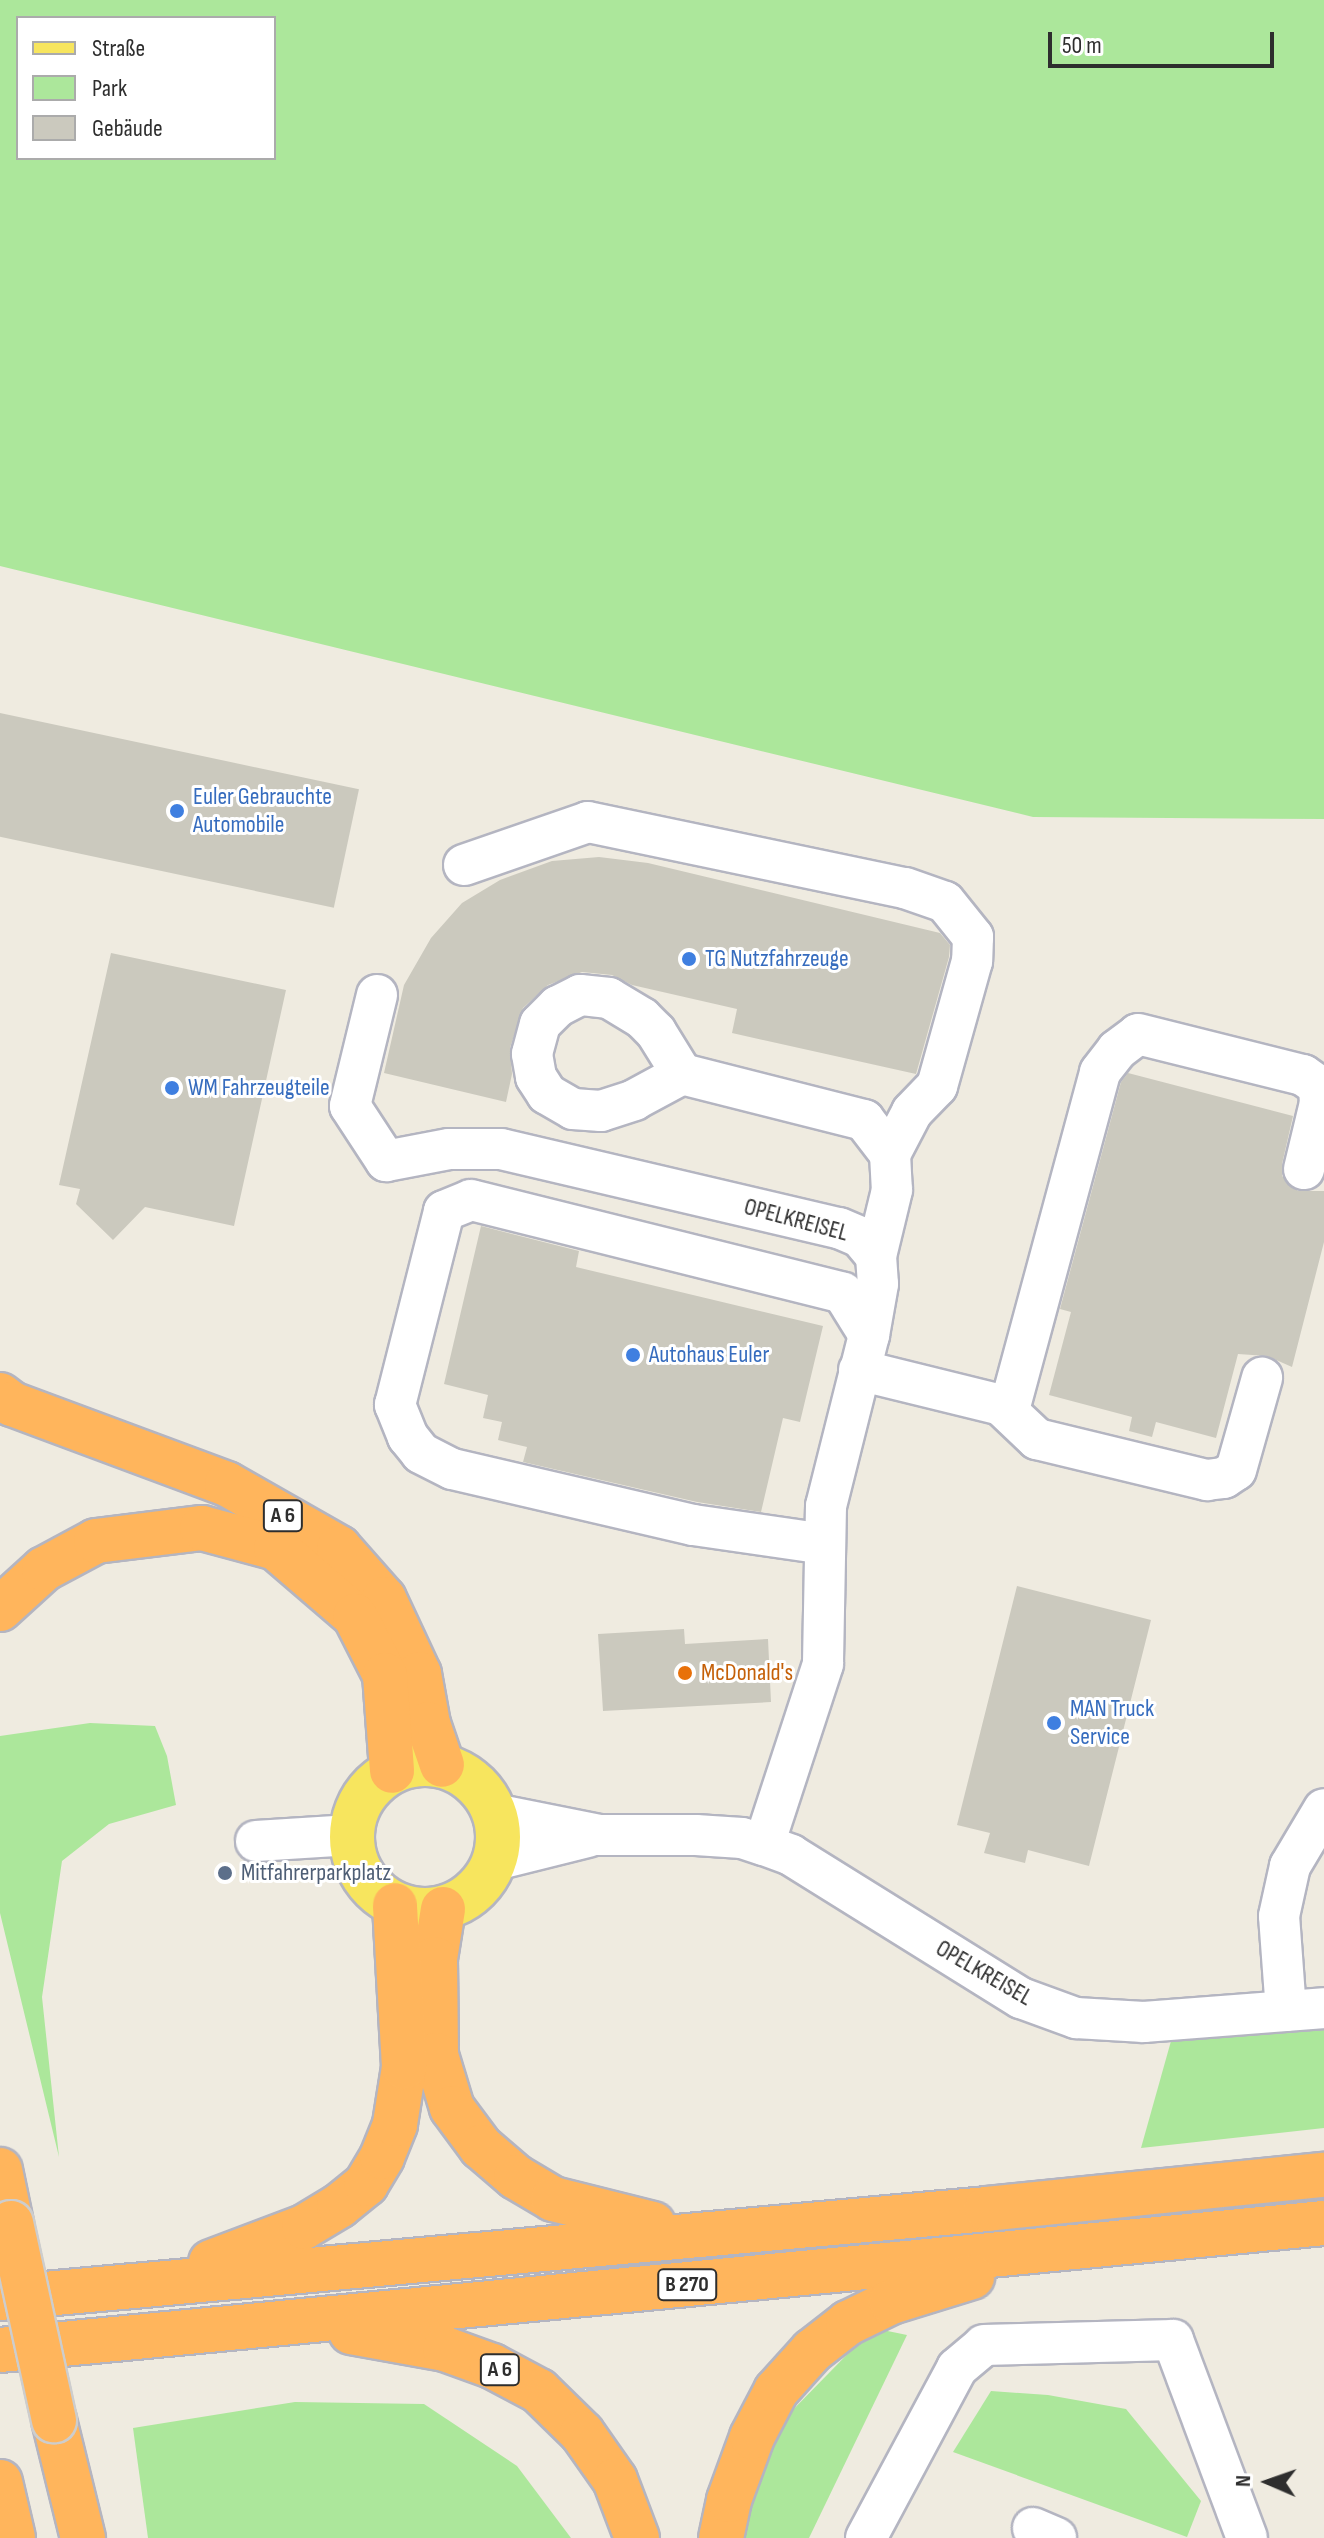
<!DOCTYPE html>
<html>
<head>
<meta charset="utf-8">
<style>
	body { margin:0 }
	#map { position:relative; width:1324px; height:2538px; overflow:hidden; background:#efebe0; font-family:"Sofia Sans Condensed",sans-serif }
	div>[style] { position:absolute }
	.green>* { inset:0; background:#ace79b }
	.building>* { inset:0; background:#cbc9be; transform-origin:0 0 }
	.roads { filter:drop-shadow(2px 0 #b4b5c1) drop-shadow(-2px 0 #b4b5c1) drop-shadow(0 2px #b4b5c1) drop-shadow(0 -2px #b4b5c1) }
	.minor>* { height:40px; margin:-20px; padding:0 20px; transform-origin:20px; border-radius:20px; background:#fff }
	.major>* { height:44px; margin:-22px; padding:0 22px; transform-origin:22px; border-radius:22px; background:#f7e55e }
	.major>.ring { margin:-22px; padding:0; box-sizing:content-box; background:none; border:44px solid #f7e55e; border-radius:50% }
	.highway>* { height:44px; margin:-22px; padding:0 22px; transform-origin:22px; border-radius:22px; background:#ffb55c }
	.bridges { filter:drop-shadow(2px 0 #cdcdcd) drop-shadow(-2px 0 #cdcdcd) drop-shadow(0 2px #cdcdcd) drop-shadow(0 -2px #cdcdcd) }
	.highway-bridge>* { height:44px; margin:-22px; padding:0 22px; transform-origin:22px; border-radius:22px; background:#ffb55c }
	.dots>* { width:22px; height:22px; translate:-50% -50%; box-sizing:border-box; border:4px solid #fff; border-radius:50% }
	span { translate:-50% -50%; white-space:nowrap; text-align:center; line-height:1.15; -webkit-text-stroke:6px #fff; paint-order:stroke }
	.shield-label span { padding:2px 6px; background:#fff; border:2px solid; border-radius:6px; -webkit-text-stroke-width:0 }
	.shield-label { font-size:22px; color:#2e2e2e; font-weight:700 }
	.shop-label { font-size:24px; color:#366cbe }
	.left { translate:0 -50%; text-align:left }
	.street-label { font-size:24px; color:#2e2e2e }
	.food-label { font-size:24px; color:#c56008 }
	.service-label { font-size:24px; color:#4e5e75 }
	.legend { position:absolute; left:16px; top:16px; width:260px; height:144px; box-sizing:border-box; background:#fff; border:2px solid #ababab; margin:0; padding:10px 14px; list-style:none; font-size:24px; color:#2e2e2e }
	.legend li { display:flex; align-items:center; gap:16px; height:40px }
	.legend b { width:40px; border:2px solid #ababab }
	.north { position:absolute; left:1228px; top:2442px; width:80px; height:80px; -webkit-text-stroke:6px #fff; paint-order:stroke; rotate:272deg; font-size:22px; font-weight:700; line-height:32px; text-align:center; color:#2e2e2e }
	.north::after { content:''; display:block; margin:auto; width:28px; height:36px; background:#2e2e2e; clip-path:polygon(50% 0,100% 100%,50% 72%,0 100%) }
	.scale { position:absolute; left:1048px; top:32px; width:226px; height:36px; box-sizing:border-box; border:4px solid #2e2e2e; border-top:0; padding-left:10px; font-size:24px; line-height:28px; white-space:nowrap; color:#2e2e2e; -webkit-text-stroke:6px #fff; paint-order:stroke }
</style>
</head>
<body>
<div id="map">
	<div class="green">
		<div style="clip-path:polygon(evenodd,0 0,1324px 0,1324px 819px,1033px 817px,0 566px,0 0,18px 18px,274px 18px,274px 158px,18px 158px,18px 18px)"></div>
		<div style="clip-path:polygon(90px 1723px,155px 1726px,167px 1756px,176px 1805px,109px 1824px,62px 1861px,42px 1997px,59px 2157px,0 1913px,0 1736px)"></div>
		<div style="clip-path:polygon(1324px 2030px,1324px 2128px,1141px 2148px,1171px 2041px)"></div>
		<div style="clip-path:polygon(873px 2328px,907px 2335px,809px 2538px,733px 2538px,781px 2422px)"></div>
		<div style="clip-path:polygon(991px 2391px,1048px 2395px,1126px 2409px,1201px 2501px,1187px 2537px,953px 2452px)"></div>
		<div style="clip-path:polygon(295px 2402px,424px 2404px,517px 2466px,571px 2538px,148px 2538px,133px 2428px)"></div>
	</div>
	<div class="building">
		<div style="left:0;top:713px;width:367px;height:121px;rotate:12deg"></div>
		<div style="clip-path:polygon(599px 857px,648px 863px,940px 933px,950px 945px,949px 957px,916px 1074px,732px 1033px,737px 1009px,632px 985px,612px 975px,582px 972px,548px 985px,523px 1008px,510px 1048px,512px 1074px,506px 1102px,384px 1073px,404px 985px,431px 938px,462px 903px,500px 880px,552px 861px)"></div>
		<div style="clip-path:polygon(111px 953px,286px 990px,234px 1226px,145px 1207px,113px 1240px,76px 1204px,80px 1189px,59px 1185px)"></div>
		<div style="clip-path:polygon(1128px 1073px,1293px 1116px,1282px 1164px,1282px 1176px,1298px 1191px,1324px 1191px,1324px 1242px,1292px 1367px,1267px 1356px,1238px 1354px,1216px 1438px,1156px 1422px,1152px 1437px,1129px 1431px,1132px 1417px,1049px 1395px,1071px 1312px,1060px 1309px,1121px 1082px)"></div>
		<div style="clip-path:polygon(481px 1226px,579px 1251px,576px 1267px,823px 1326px,800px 1422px,783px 1418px,761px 1512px,697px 1502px,523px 1462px,527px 1447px,498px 1440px,502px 1422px,483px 1418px,488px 1395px,444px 1384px)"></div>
		<div style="clip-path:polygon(1017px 1586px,1151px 1620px,1089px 1866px,1028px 1850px,1025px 1863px,984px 1853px,990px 1833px,957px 1825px)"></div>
		<div style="clip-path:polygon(684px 1629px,685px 1644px,768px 1639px,771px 1702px,603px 1711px,598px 1634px)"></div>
	</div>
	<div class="roads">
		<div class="minor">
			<div style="left:464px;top:865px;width:131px;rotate:-19.1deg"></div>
			<div style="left:588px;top:822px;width:324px;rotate:11.8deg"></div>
			<div style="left:905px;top:888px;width:42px;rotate:19.3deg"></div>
			<div style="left:945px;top:902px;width:45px;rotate:51.3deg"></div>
			<div style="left:973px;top:937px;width:24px;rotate:92deg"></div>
			<div style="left:972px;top:961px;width:130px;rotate:105.6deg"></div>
			<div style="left:937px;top:1086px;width:36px;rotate:134deg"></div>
			<div style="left:912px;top:1112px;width:47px;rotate:117.6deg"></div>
			<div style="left:377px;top:995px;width:114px;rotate:103.7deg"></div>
			<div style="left:350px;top:1106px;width:66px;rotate:56.8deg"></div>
			<div style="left:386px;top:1161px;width:64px;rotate:-10.8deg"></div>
			<div style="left:449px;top:1149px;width:52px"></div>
			<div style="left:501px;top:1149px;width:347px;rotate:13.2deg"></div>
			<div style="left:839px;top:1228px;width:23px;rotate:23deg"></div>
			<div style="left:860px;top:1237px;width:25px;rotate:50deg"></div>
			<div style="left:876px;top:1256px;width:28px;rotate:86deg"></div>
			<div style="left:878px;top:1284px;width:52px;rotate:100deg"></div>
			<div style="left:869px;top:1335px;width:176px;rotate:104.1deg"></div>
			<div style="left:826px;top:1506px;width:158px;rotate:91.1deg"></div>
			<div style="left:823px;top:1664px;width:190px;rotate:108.1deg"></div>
			<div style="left:682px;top:1074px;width:49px;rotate:-121.8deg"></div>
			<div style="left:656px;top:1032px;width:20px;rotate:-135deg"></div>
			<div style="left:642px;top:1018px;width:39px;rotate:-149deg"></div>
			<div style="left:609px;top:998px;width:29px;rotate:-174deg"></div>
			<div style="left:580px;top:995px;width:25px;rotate:153deg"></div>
			<div style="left:558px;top:1006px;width:25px;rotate:135deg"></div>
			<div style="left:540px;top:1024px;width:31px;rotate:105deg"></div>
			<div style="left:532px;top:1054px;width:23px;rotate:80deg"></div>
			<div style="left:536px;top:1077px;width:20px;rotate:57deg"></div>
			<div style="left:547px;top:1094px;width:30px;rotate:30deg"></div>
			<div style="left:573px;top:1109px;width:28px;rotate:4deg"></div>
			<div style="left:601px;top:1111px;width:35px;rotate:-18deg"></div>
			<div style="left:634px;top:1100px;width:55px;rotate:-28.4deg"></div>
			<div style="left:682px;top:1074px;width:188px;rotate:14.2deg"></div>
			<div style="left:864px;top:1120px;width:43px;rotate:52.6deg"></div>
			<div style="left:890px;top:1154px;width:36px;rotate:87deg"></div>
			<div style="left:892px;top:1190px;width:68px;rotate:103.6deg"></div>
			<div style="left:859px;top:1370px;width:146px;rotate:13.8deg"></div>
			<div style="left:1001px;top:1405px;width:50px;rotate:43.4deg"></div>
			<div style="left:1037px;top:1439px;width:175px;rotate:13.6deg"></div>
			<div style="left:1207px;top:1480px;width:17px;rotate:-7deg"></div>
			<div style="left:1224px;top:1478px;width:14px;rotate:-34deg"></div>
			<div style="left:1236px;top:1470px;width:96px;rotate:-74.2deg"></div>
			<div style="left:1009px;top:1410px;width:350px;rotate:-74.9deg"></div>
			<div style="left:1100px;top:1072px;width:28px;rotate:-52deg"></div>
			<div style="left:1117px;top:1050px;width:26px;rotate:-37deg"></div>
			<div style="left:1138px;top:1034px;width:170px;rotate:14deg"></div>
			<div style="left:1303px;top:1075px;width:19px;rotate:35deg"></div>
			<div style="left:1319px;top:1086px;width:17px;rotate:87deg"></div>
			<div style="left:1320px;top:1103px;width:68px;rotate:103.6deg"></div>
			<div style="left:825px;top:1544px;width:133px;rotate:-171.8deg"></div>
			<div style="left:693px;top:1525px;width:247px;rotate:-166.9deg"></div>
			<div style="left:452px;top:1469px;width:35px;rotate:-153deg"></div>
			<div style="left:421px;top:1453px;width:21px;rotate:-129deg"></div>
			<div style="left:408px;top:1437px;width:35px;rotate:-112deg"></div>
			<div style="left:395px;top:1405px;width:200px;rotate:-75.8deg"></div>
			<div style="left:444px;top:1211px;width:29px;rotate:-22deg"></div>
			<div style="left:471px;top:1200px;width:383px;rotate:14deg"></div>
			<div style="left:843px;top:1293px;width:49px;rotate:58.2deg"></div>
			<div style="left:495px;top:1814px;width:106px;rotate:11.4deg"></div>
			<div style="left:599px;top:1835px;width:97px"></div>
			<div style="left:696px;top:1835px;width:46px;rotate:3.7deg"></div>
			<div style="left:742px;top:1838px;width:23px;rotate:18deg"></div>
			<div style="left:764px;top:1845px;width:29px;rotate:20deg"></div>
			<div style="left:791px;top:1855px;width:271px;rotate:31.9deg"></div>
			<div style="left:1021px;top:1998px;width:59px;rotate:20deg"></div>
			<div style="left:1076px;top:2018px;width:68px;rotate:3.4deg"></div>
			<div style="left:1144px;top:2022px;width:181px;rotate:-4.4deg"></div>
			<div style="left:256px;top:1841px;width:95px;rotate:-3.6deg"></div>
			<div style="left:495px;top:1860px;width:96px;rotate:-13.9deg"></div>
			<div style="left:1286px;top:2011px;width:95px;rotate:-94.2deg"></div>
			<div style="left:1279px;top:1916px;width:51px;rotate:-77.6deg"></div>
			<div style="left:1290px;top:1866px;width:66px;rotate:-59.2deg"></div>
			<div style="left:1033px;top:2528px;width:25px;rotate:23deg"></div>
			<div style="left:866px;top:2538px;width:193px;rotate:-61.8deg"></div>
			<div style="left:957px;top:2368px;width:35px;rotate:-40deg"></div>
			<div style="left:984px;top:2345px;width:189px;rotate:-1.5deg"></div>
			<div style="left:1173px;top:2340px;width:211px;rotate:69.5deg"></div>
		</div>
		<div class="major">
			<div class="ring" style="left:352px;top:1764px;width:102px;height:102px"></div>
		</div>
		<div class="highway">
			<div style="left:0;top:1395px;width:15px;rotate:37deg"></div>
			<div style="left:12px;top:1404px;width:229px;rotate:20.4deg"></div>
			<div style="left:227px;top:1484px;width:129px;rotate:29.7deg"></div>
			<div style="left:339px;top:1548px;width:68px;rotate:48.6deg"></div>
			<div style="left:384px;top:1599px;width:83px;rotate:65deg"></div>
			<div style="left:419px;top:1674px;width:51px;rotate:79.8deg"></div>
			<div style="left:428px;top:1724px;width:43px;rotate:71.1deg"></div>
			<div style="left:0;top:1609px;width:59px;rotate:-42.3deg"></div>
			<div style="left:44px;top:1569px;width:59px;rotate:-28.3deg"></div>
			<div style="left:96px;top:1541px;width:107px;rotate:-7deg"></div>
			<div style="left:202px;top:1528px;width:77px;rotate:15.1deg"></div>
			<div style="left:276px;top:1548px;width:104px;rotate:40.7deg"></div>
			<div style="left:355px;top:1616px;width:66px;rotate:63deg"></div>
			<div style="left:385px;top:1675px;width:96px;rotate:85.8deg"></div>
			<div style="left:443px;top:1909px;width:51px;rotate:99.1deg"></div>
			<div style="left:435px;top:1959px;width:96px;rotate:89.4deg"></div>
			<div style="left:436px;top:2055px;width:55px;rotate:73.2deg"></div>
			<div style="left:452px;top:2108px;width:49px;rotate:53.4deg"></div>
			<div style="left:481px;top:2147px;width:46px;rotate:40.6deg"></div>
			<div style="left:516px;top:2177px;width:43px;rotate:30.7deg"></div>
			<div style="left:553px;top:2199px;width:103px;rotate:14deg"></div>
			<div style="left:0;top:2170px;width:54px;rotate:78.3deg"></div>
			<div style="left:211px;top:2262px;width:99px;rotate:-20.6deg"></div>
			<div style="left:304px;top:2227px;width:41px;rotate:-31deg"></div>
			<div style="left:339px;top:2206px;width:35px;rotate:-39deg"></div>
			<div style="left:366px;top:2184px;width:31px;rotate:-59deg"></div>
			<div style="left:382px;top:2157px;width:35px;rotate:-68deg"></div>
			<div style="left:395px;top:2124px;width:58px;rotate:-81deg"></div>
			<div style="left:404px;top:2067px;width:162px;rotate:-93.2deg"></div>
			<div style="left:0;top:2298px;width:991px;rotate:-5.15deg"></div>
			<div style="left:987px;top:2209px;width:339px;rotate:-5.8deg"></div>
			<div style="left:351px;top:2332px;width:96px;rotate:10.3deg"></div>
			<div style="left:445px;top:2349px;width:50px;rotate:19.9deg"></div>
			<div style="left:492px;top:2366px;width:53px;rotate:28deg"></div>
			<div style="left:539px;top:2391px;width:60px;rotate:44.3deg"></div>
			<div style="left:582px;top:2433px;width:57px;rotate:54.9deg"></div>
			<div style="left:615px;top:2480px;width:62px;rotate:69.2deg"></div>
			<div style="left:0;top:2350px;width:1330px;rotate:-5.48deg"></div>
			<div style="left:54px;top:2420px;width:122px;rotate:76.2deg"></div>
			<div style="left:0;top:2482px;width:57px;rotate:76.9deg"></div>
			<div style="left:721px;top:2538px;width:39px;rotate:-78deg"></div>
			<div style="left:729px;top:2500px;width:67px;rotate:-69.9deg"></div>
			<div style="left:752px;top:2437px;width:52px;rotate:-62.4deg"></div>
			<div style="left:776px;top:2391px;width:54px;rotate:-48deg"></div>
			<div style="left:812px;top:2351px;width:46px;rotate:-37.9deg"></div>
			<div style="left:848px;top:2323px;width:48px;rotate:-26deg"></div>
			<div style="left:891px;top:2302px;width:85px;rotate:-17.2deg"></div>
		</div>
	</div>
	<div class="bridges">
		<div class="highway-bridge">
			<div style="left:11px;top:2223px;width:202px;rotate:77.7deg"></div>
		</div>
	</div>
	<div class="dots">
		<div style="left:177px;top:811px;background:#3f7fe0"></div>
		<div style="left:689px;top:959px;background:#3f7fe0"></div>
		<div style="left:172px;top:1088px;background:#3f7fe0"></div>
		<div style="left:633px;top:1355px;background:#3f7fe0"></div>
		<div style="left:685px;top:1673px;background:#e8710a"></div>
		<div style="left:1054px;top:1723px;background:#3f7fe0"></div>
		<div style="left:225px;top:1873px;background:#5c6f8a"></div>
	</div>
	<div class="shield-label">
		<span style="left:283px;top:1516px">A 6</span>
		<span style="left:687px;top:2285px">B 270</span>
		<span style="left:500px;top:2370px">A 6</span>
	</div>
	<div class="shop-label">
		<span class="left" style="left:193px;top:811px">Euler Gebrauchte<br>Automobile</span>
		<span class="left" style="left:705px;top:959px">TG Nutzfahrzeuge</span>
		<span class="left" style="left:188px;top:1088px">WM Fahrzeugteile</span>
		<span class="left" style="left:649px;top:1355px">Autohaus Euler</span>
		<span class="left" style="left:1070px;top:1723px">MAN Truck<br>Service</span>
	</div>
	<div class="street-label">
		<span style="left:796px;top:1220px;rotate:15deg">OPELKREISEL</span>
		<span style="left:984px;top:1973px;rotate:30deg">OPELKREISEL</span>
	</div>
	<div class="food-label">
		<span class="left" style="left:701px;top:1673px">McDonald's</span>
	</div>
	<div class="service-label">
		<span class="left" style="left:241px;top:1873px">Mitfahrerparkplatz</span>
	</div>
	<ul class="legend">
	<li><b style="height:10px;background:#f7e55e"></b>Straße</li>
	<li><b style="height:22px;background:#ace79b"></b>Park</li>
	<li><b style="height:22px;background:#cbc9be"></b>Gebäude</li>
	</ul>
	<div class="north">N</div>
	<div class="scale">50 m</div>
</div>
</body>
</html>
